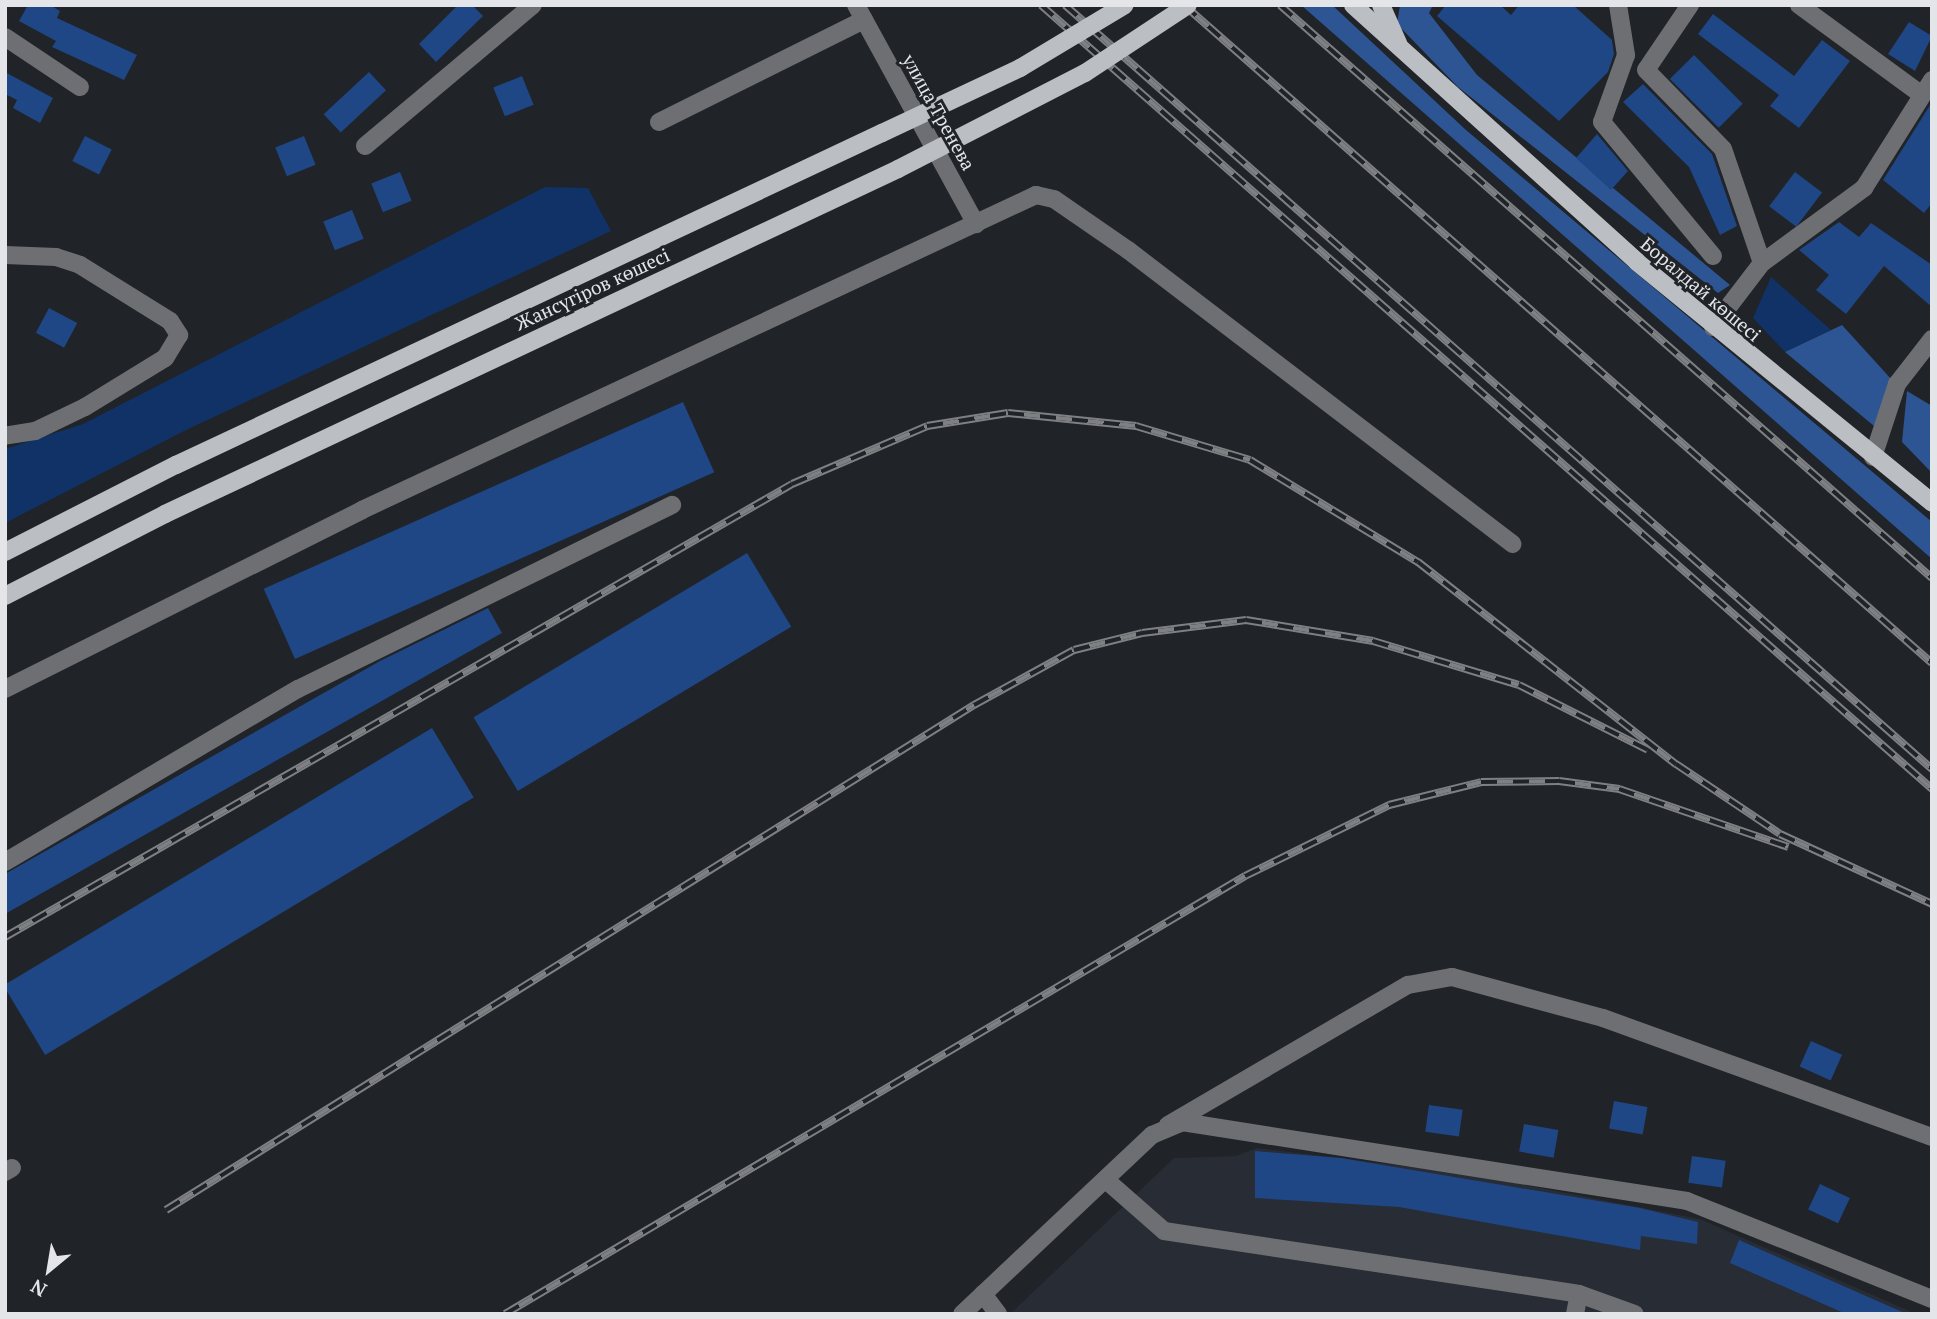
<!DOCTYPE html>
<html>
<head>
<meta charset="utf-8">
<style>
	body { margin:0 }
	#map { position:relative; width:1937px; height:1319px; overflow:hidden; background:#202327; font-family:"PT Serif",serif }
	div>[style] { position:absolute }
	.built>* { inset:0; background:#272c35 }
	.green>* { inset:0; background:#103267 }
	.forest>* { inset:0; background:#2d5594 }
	.building>* { inset:0; background:#1f4685; transform-origin:0 0 }
	.minor>* { height:18px; margin:-9px; padding:0 9px; transform-origin:9px; border-radius:9px; background:#6e6f72 }
	.major>* { height:18px; margin:-9px; padding:0 9px; transform-origin:9px; border-radius:9px; background:#bbbec2 }
	.rail>* { height:8px; margin-top:-4px; transform-origin:0; background:repeating-linear-gradient(90deg,#202327 0 16px,#7e8083 0 32px); box-sizing:border-box; border-block:2px solid #7e8083 }
	.major-bridge>* { height:18px; margin:-9px; padding:0 9px; transform-origin:9px; border-radius:9px; background:#bbbec2 }
	span { translate:-50% -50%; white-space:nowrap; text-align:center; line-height:1.15; -webkit-text-stroke:6px #202327; paint-order:stroke }
	.street-label { font-size:19px; color:#e4e5e8 }
	.frame { position:absolute; inset:0; border:7px solid #e4e5e8; pointer-events:none }
	.north { position:absolute; left:14px; top:1235px; width:70px; height:70px; -webkit-text-stroke:5px #202327; paint-order:stroke; rotate:210deg; font-size:19px; font-weight:700; line-height:28px; text-align:center; color:#e4e5e8 }
	.north::after { content:''; display:block; margin:auto; width:24px; height:32px; background:#e4e5e8; clip-path:polygon(50% 0,100% 100%,50% 72%,0 100%) }
</style>
</head>
<body>
<div id="map">
	<div class="built">
		<div style="clip-path:polygon(1257px 1148px,1468px 1174px,1700px 1219px,1916px 1314px,1010px 1314px,1174px 1158px,1236px 1156px)"></div>
	</div>
	<div class="green">
		<div style="clip-path:polygon(545px 187px,588px 188px,611px 231px,186px 430px,5px 523px,5px 449px,83px 424px)"></div>
		<div style="clip-path:polygon(1771px 277px,1831px 330px,1785px 352px,1753px 318px)"></div>
	</div>
	<div class="forest">
		<div style="clip-path:polygon(1301px 5px,1332px 5px,1466px 130px,1932px 522px,1932px 559px)"></div>
		<div style="clip-path:polygon(1400px 5px,1433px 5px,1429px 13px,1477px 75px,1730px 285px,1718px 293px,1458px 87px,1397px 24px)"></div>
		<div style="clip-path:polygon(1842px 325px,1892px 380px,1874px 426px,1785px 352px)"></div>
		<div style="clip-path:polygon(1907px 391px,1932px 406px,1932px 473px,1902px 442px)"></div>
	</div>
	<div class="building">
		<div style="clip-path:polygon(28px 5px,50px 5px,60px 11px,57px 18px,137px 55px,124px 80px,52px 47px,56px 41px,19px 21px)"></div>
		<div style="clip-path:polygon(458px 5px,472px 5px,483px 16px,436px 62px,419px 44px)"></div>
		<div style="clip-path:polygon(1446px 5px,1500px 5px,1511px 15px,1519px 5px,1573px 5px,1612px 40px,1614px 54px,1608px 72px,1559px 121px,1437px 16px)"></div>
		<div style="clip-path:polygon(1713px 14px,1794px 76px,1822px 40px,1850px 61px,1799px 128px,1770px 106px,1779px 95px,1698px 34px)"></div>
		<div style="clip-path:polygon(1909px 22px,1932px 36px,1915px 71px,1888px 54px)"></div>
		<div style="left:1694px;top:55px;width:69px;height:34px;rotate:45deg"></div>
		<div style="clip-path:polygon(5px 72px,53px 98px,40px 123px,13px 108px,17px 100px,5px 94px)"></div>
		<div style="left:369px;top:72px;width:25px;height:62px;rotate:47deg"></div>
		<div style="left:522px;top:76px;width:31px;height:31px;rotate:68deg"></div>
		<div style="clip-path:polygon(1643px 84px,1712px 154px,1737px 226px,1720px 235px,1689px 167px,1623px 102px)"></div>
		<div style="clip-path:polygon(1932px 102px,1932px 203px,1924px 213px,1883px 180px)"></div>
		<div style="clip-path:polygon(1597px 134px,1628px 171px,1611px 190px,1576px 158px)"></div>
		<div style="left:85px;top:136px;width:30px;height:28px;rotate:27deg"></div>
		<div style="left:304px;top:136px;width:31px;height:31px;rotate:68deg"></div>
		<div style="left:400px;top:172px;width:31px;height:31px;rotate:68deg"></div>
		<div style="left:1795px;top:172px;width:34px;height:43px;rotate:37deg"></div>
		<div style="left:352px;top:210px;width:31px;height:31px;rotate:68deg"></div>
		<div style="clip-path:polygon(1839px 222px,1859px 237px,1871px 223px,1932px 265px,1932px 307px,1884px 266px,1846px 314px,1816px 290px,1829px 275px,1799px 250px)"></div>
		<div style="left:49px;top:308px;width:32px;height:28px;rotate:28deg"></div>
		<div style="left:683px;top:402px;width:77px;height:459px;rotate:66deg"></div>
		<div style="left:747px;top:553px;width:86px;height:319px;rotate:59deg"></div>
		<div style="clip-path:polygon(488px 608px,502px 633px,5px 914px,5px 874px,380px 661px)"></div>
		<div style="left:432px;top:728px;width:81px;height:500px;rotate:59deg"></div>
		<div style="left:1811px;top:1041px;width:34px;height:28px;rotate:24deg"></div>
		<div style="left:1614px;top:1101px;width:34px;height:28px;rotate:10deg"></div>
		<div style="left:1429px;top:1105px;width:34px;height:27px;rotate:8deg"></div>
		<div style="left:1524px;top:1124px;width:35px;height:28px;rotate:10deg"></div>
		<div style="clip-path:polygon(1255px 1151px,1341px 1158px,1640px 1208px,1698px 1222px,1697px 1244px,1641px 1236px,1640px 1250px,1399px 1207px,1255px 1198px)"></div>
		<div style="left:1692px;top:1156px;width:34px;height:27px;rotate:8deg"></div>
		<div style="left:1820px;top:1184px;width:33px;height:28px;rotate:25deg"></div>
		<div style="clip-path:polygon(1739px 1240px,1907px 1314px,1846px 1314px,1730px 1263px)"></div>
	</div>
	<div class="minor">
		<div style="left:856px;top:5px;width:250px;rotate:61.3deg"></div>
		<div style="left:1618px;top:5px;width:51px;rotate:80.9deg"></div>
		<div style="left:1626px;top:55px;width:71px;rotate:109.7deg"></div>
		<div style="left:1602px;top:122px;width:174px;rotate:50.4deg"></div>
		<div style="left:1690px;top:5px;width:78px;rotate:124.1deg"></div>
		<div style="left:1646px;top:70px;width:110px;rotate:45.7deg"></div>
		<div style="left:1723px;top:149px;width:120px;rotate:71.1deg"></div>
		<div style="left:1799px;top:5px;width:152px;rotate:36.2deg"></div>
		<div style="left:5px;top:37px;width:90px;rotate:33.7deg"></div>
		<div style="left:659px;top:122px;width:229px;rotate:-26.5deg"></div>
		<div style="left:365px;top:146px;width:219px;rotate:-40deg"></div>
		<div style="left:5px;top:255px;width:51px;rotate:2.2deg"></div>
		<div style="left:56px;top:257px;width:25px;rotate:18deg"></div>
		<div style="left:80px;top:265px;width:106px;rotate:31.9deg"></div>
		<div style="left:170px;top:321px;width:17px;rotate:57deg"></div>
		<div style="left:179px;top:335px;width:27px;rotate:121deg"></div>
		<div style="left:165px;top:358px;width:94px;rotate:148.5deg"></div>
		<div style="left:85px;top:407px;width:55px;rotate:154.4deg"></div>
		<div style="left:35px;top:431px;width:30px;rotate:171deg"></div>
		<div style="left:1713px;top:327px;width:81px;rotate:-52.6deg"></div>
		<div style="left:1762px;top:263px;width:127px;rotate:-36.3deg"></div>
		<div style="left:1864px;top:188px;width:128px;rotate:-57.8deg"></div>
		<div style="left:1873px;top:457px;width:77px;rotate:-71.8deg"></div>
		<div style="left:1897px;top:384px;width:57px;rotate:-52.1deg"></div>
		<div style="left:5px;top:689px;width:399px;rotate:-26.6deg"></div>
		<div style="left:362px;top:510px;width:744px;rotate:-25.05deg"></div>
		<div style="left:1036px;top:195px;width:18px;rotate:13deg"></div>
		<div style="left:1054px;top:199px;width:90px;rotate:34.6deg"></div>
		<div style="left:1128px;top:250px;width:484px;rotate:37.4deg"></div>
		<div style="left:5px;top:862px;width:340px;rotate:-30.6deg"></div>
		<div style="left:298px;top:689px;width:417px;rotate:-26.2deg"></div>
		<div style="left:1168px;top:1125px;width:278px;rotate:-30.3deg"></div>
		<div style="left:1408px;top:985px;width:45px;rotate:-10.3deg"></div>
		<div style="left:1452px;top:977px;width:156px;rotate:15.2deg"></div>
		<div style="left:1603px;top:1018px;width:350px;rotate:19.9deg"></div>
		<div style="left:5px;top:1172px;width:8px;rotate:-30deg"></div>
		<div style="left:1106px;top:1180px;width:77px;rotate:41.3deg"></div>
		<div style="left:1164px;top:1231px;width:420px;rotate:8.6deg"></div>
		<div style="left:1579px;top:1294px;width:59px;rotate:19.7deg"></div>
		<div style="left:983px;top:1294px;width:25px;rotate:53deg"></div>
		<div style="left:962px;top:1314px;width:261px;rotate:-43.3deg"></div>
		<div style="left:1152px;top:1135px;width:33px;rotate:-23deg"></div>
		<div style="left:1182px;top:1122px;width:511px;rotate:8.89deg"></div>
		<div style="left:1687px;top:1201px;width:264px;rotate:21.8deg"></div>
		<div style="left:1575px;top:1314px;width:20px;rotate:-79deg"></div>
	</div>
	<div class="major">
		<div style="left:1353px;top:5px;width:383px;rotate:42.1deg"></div>
		<div style="left:1637px;top:262px;width:381px;rotate:39.2deg"></div>
		<div style="left:1381px;top:5px;width:42px;rotate:65.9deg"></div>
		<div style="left:5px;top:552px;width:192px;rotate:-27deg"></div>
		<div style="left:176px;top:465px;width:780px;rotate:-25.19deg"></div>
		<div style="left:5px;top:596px;width:180px;rotate:-27.1deg"></div>
		<div style="left:165px;top:514px;width:810px;rotate:-25.2deg"></div>
	</div>
	<div class="rail">
		<div style="left:1041px;top:5px;width:1187px;rotate:41.34deg"></div>
		<div style="left:1065px;top:5px;width:1156px;rotate:41.39deg"></div>
		<div style="left:1184px;top:5px;width:996px;rotate:41.34deg"></div>
		<div style="left:1280px;top:5px;width:868px;rotate:41.31deg"></div>
		<div style="left:5px;top:937px;width:908px;rotate:-29.92deg"></div>
		<div style="left:792px;top:484px;width:147px;rotate:-23.2deg"></div>
		<div style="left:927px;top:426px;width:82px;rotate:-9.1deg"></div>
		<div style="left:1008px;top:413px;width:129px;rotate:5.8deg"></div>
		<div style="left:1136px;top:426px;width:119px;rotate:16.6deg"></div>
		<div style="left:1250px;top:460px;width:197px;rotate:31.3deg"></div>
		<div style="left:1418px;top:562px;width:328px;rotate:38.1deg"></div>
		<div style="left:1676px;top:764px;width:125px;rotate:33.9deg"></div>
		<div style="left:1780px;top:834px;width:167px;rotate:24.7deg"></div>
		<div style="left:166px;top:1210px;width:953px;rotate:-32.01deg"></div>
		<div style="left:974px;top:705px;width:114px;rotate:-28.8deg"></div>
		<div style="left:1074px;top:650px;width:70px;rotate:-14deg"></div>
		<div style="left:1142px;top:633px;width:105px;rotate:-7.1deg"></div>
		<div style="left:1246px;top:620px;width:129px;rotate:9.4deg"></div>
		<div style="left:1373px;top:641px;width:152px;rotate:16.8deg"></div>
		<div style="left:1519px;top:685px;width:144px;rotate:26.7deg"></div>
		<div style="left:505px;top:1314px;width:860px;rotate:-30.62deg"></div>
		<div style="left:1245px;top:876px;width:161px;rotate:-26.2deg"></div>
		<div style="left:1389px;top:805px;width:95px;rotate:-14deg"></div>
		<div style="left:1481px;top:782px;width:78px;rotate:-0.7deg"></div>
		<div style="left:1559px;top:781px;width:61px;rotate:7.6deg"></div>
		<div style="left:1619px;top:789px;width:179px;rotate:18.9deg"></div>
	</div>
	<div class="major-bridge">
		<div style="left:882px;top:133px;width:153px;rotate:-25.2deg"></div>
		<div style="left:1020px;top:68px;width:122px;rotate:-31deg"></div>
		<div style="left:898px;top:169px;width:210px;rotate:-27.2deg"></div>
		<div style="left:1085px;top:73px;width:123px;rotate:-33.4deg"></div>
	</div>
	<div class="street-label">
		<span style="left:939px;top:112px;rotate:61deg">улица Тренева</span>
		<span style="left:592px;top:289px;rotate:-25deg">Жансүгіров көшесі</span>
		<span style="left:1701px;top:289px;rotate:40deg">Боралдай көшесі</span>
	</div>
	<div class="frame"></div>
	<div class="north">N</div>
</div>
</body>
</html>
